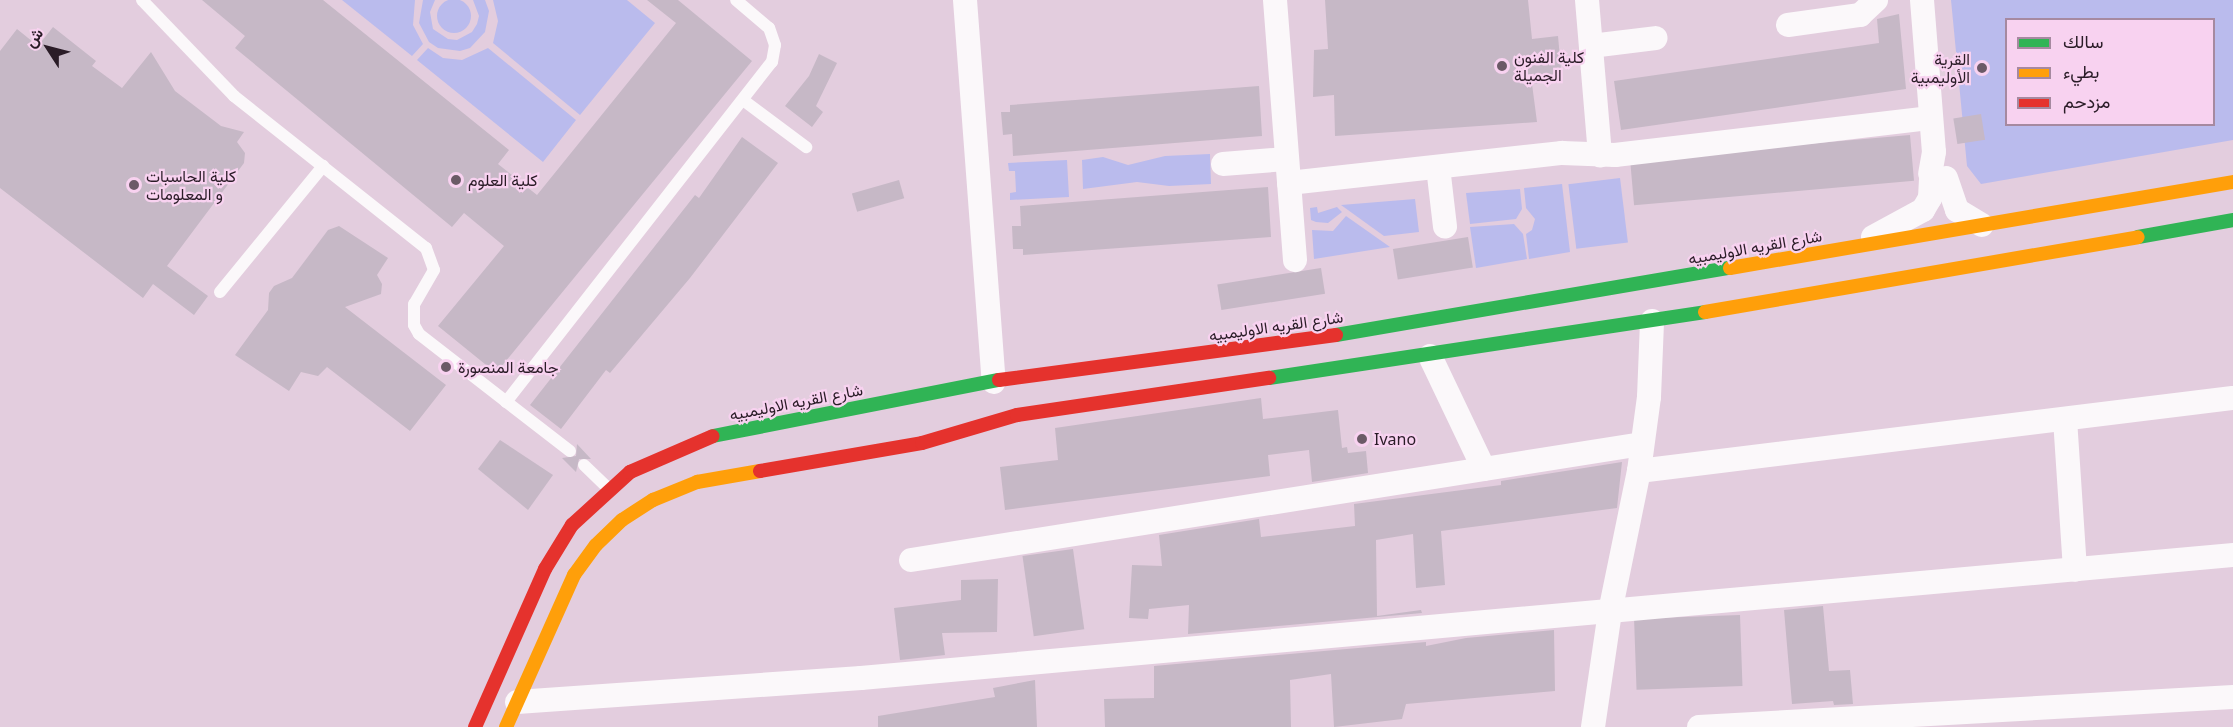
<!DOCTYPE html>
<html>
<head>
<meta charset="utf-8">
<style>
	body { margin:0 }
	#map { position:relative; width:2233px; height:727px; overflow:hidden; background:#e3cdde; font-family:"Noto Sans",Vazirmatn,sans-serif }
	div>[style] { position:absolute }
	.green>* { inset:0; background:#babbed; transform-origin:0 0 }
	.round { border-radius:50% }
	.building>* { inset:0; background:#c6b8c6; transform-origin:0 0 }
	.lane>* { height:12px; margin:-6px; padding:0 6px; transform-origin:6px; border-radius:6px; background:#fbf8fa }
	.street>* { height:24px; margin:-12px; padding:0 12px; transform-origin:12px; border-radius:12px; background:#fbf8fa }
	.fast>* { height:14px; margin:-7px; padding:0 7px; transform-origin:7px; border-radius:7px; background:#30b455 }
	.slow>* { height:14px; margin:-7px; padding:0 7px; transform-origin:7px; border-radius:7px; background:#ff9f0a }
	.jam>* { height:14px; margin:-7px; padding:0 7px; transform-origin:7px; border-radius:7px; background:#e5322d }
	.dots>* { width:16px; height:16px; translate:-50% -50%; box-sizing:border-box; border:3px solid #f8d2f0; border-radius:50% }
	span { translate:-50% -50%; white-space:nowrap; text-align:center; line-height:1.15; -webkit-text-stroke:4.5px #f8d2f0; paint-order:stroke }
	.poi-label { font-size:16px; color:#2a1c27 }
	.left { translate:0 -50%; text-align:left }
	.right { translate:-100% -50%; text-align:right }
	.street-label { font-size:16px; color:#2a1c27 }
	.legend { position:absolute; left:2005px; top:18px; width:210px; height:108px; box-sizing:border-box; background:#f8d2f0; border:2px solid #a689a0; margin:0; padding:8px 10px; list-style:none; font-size:18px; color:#2a1c27 }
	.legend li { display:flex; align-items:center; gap:12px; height:30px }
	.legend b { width:30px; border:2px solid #a689a0 }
	.north { position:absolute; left:18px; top:18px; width:60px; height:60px; -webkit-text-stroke:4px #f8d2f0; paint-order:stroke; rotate:306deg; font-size:16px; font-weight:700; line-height:24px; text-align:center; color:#2a1c27 }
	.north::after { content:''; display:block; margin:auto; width:21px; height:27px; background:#2a1c27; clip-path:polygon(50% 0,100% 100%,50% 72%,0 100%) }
</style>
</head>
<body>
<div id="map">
	<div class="green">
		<div class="round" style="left:437px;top:-1px;width:34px;height:34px"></div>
		<div style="clip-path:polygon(342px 0,415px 0,413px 25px,423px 44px,412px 56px)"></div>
		<div style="clip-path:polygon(423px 0,435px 0,430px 12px,433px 29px,448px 39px,457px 40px,472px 32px,477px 24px,479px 16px,473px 0,485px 0,489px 11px,485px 32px,470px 48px,460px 51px,438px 48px,429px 42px,419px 23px)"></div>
		<div style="clip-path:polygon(493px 0,627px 0,655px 23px,580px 115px,493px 43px,498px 21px)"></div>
		<div style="clip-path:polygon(evenodd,1951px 0,2233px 0,2233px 140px,1981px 184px,1967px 166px,1951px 0,2006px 20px,2214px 20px,2214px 124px,2006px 124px,2006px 20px)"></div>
		<div style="clip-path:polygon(428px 48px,443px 58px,462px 60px,488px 48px,576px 120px,543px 162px,417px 60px)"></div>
		<div style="clip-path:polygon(1210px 154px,1211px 184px,1169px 186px,1137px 182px,1083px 189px,1082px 160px,1103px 157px,1128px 165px,1165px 156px)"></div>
		<div style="clip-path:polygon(1067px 160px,1069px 197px,1010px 200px,1010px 193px,1016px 192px,1015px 171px,1009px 171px,1008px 163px)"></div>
		<div style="left:1620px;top:178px;width:65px;height:52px;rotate:83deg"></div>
		<div style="clip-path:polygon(1562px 184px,1570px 252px,1529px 259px,1526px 234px,1532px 230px,1535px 219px,1526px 208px,1524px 188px)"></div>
		<div style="clip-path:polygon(1520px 189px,1522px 209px,1516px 219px,1470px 224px,1466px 193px)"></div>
		<div style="clip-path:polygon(1415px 199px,1419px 232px,1384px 236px,1341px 205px)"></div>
		<div style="clip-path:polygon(1317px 207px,1318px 213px,1337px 207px,1342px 212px,1328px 223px,1316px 222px,1311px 220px,1310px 208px)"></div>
		<div style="clip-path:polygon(1346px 216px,1390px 247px,1314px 259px,1312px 230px,1333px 231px)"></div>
		<div style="clip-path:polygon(1514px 224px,1523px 234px,1527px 259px,1476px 268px,1470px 227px)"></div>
	</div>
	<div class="building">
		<div style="clip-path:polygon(202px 0,323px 0,509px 150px,498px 164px,537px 195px,676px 23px,647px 0,678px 0,752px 61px,496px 373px,438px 326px,504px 246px,464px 213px,452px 227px,235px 48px,245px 36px)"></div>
		<div style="clip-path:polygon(1325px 0,1528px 0,1532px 39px,1558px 36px,1562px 80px,1532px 84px,1537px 122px,1335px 136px,1334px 95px,1313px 97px,1314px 50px,1328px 49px)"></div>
		<div style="clip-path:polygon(1899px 14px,1906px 89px,1621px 130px,1614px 81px,1879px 43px,1877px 19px)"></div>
		<div style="clip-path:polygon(53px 27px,96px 61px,92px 66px,122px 88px,151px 52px,175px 91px,221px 126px,244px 132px,237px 142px,245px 153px,244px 163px,167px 266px,208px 296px,194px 315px,153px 284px,143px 298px,0 188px,0 51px,17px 29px,38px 46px)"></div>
		<div style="clip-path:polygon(819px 54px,837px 63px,816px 106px,823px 112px,812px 127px,785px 106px,809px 76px)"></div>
		<div style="clip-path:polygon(1259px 86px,1262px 136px,1013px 156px,1012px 134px,1003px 135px,1001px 112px,1010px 112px,1010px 105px)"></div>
		<div style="left:1981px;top:114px;width:26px;height:28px;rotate:81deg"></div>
		<div style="left:1910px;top:135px;width:46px;height:281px;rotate:85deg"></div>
		<div style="clip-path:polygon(742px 137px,778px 163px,690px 278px,610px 373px,606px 370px,561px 429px,530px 405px,695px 195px,699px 198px)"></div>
		<div style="left:899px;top:180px;width:19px;height:49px;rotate:74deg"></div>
		<div style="clip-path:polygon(1268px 187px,1271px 237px,1023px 255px,1023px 249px,1013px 249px,1012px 226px,1021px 226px,1020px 206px)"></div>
		<div style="clip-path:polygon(339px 226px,388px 258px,377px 275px,382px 284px,381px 294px,345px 307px,446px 385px,410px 431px,327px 367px,318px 376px,301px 372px,289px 391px,235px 355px,268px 310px,269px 293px,274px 286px,292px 278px,328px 230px)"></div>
		<div style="left:1468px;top:237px;width:31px;height:76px;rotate:81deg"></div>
		<div style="left:1321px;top:268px;width:26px;height:105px;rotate:81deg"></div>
		<div style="clip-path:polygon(1261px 398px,1263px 419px,1338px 410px,1342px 448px,1347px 447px,1348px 453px,1366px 451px,1368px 473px,1312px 482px,1309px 450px,1268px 455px,1270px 476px,1005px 510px,1000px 467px,1058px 460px,1055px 428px)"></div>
		<div style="clip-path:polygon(500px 440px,553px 475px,528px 510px,478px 469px)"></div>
		<div style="clip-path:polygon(577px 444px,591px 459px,579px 459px,576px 472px,562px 458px,576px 456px)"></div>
		<div style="clip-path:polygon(1622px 462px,1617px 508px,1441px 531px,1445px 585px,1416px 588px,1413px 534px,1376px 540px,1377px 616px,1421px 610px,1422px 613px,1188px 634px,1189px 605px,1149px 609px,1148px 619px,1129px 618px,1132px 565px,1162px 566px,1159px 535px,1259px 519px,1261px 537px,1355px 526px,1354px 504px,1501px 485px,1501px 481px)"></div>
		<div style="left:1073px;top:549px;width:81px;height:51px;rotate:82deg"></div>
		<div style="clip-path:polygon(998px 579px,997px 632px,942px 633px,945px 655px,900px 660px,894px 608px,961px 600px,961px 580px)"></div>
		<div style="clip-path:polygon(1823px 606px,1829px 671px,1850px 670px,1853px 704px,1834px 705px,1833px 701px,1792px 704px,1784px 610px)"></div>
		<div style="left:1740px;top:615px;width:71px;height:106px;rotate:88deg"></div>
		<div style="clip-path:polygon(1554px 630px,1555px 691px,1406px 704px,1402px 719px,1334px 727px,1331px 674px,1290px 680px,1291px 727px,1105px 727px,1104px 699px,1154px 698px,1154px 666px,1426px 642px,1426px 646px,1466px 638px)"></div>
		<div style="clip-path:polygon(1035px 680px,1037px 727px,878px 727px,878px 716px,995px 697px,993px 688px)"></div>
	</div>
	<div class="lane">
		<div style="left:142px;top:0;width:133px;rotate:46.2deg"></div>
		<div style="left:234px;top:96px;width:245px;rotate:38.4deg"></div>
		<div style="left:426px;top:248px;width:23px;rotate:70deg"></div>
		<div style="left:434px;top:270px;width:39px;rotate:120deg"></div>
		<div style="left:414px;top:304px;width:21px;rotate:90deg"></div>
		<div style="left:414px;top:325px;width:10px;rotate:61deg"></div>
		<div style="left:419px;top:334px;width:191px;rotate:37.8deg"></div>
		<div style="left:743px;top:100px;width:79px;rotate:36.7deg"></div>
		<div style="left:220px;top:292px;width:163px;rotate:-50.7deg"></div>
		<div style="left:506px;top:402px;width:432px;rotate:-52deg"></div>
		<div style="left:772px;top:62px;width:17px;rotate:-80deg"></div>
		<div style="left:775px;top:45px;width:18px;rotate:-109deg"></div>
		<div style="left:769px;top:28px;width:43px;rotate:-139.7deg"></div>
		<div style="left:584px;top:465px;width:33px;rotate:44deg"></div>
	</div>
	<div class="street">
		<div style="left:965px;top:0;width:383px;rotate:85.7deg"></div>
		<div style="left:1275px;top:0;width:261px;rotate:85.6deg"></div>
		<div style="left:1587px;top:0;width:156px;rotate:85.2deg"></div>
		<div style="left:1922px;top:0;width:152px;rotate:85.5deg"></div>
		<div style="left:1934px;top:152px;width:22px;rotate:100deg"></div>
		<div style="left:1788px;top:25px;width:73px;rotate:-7.9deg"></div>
		<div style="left:1860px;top:15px;width:22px;rotate:-43deg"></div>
		<div style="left:1591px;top:46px;width:65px;rotate:-7deg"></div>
		<div style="left:1223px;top:164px;width:64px;rotate:-4.5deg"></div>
		<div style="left:1438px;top:167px;width:60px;rotate:83.3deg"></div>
		<div style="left:1946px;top:178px;width:34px;rotate:71deg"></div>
		<div style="left:1957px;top:210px;width:29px;rotate:31deg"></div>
		<div style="left:1289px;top:183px;width:275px;rotate:-6.3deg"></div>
		<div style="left:1562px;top:153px;width:53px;rotate:2.2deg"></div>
		<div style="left:1615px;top:155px;width:318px;rotate:-6.7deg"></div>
		<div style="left:1873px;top:237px;width:57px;rotate:-28.4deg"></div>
		<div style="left:1923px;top:210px;width:14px;rotate:-60deg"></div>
		<div style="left:1930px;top:198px;width:17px;rotate:-87deg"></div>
		<div style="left:1430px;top:356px;width:125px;rotate:64.5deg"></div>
		<div style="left:2065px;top:419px;width:151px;rotate:86.2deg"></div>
		<div style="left:1639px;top:471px;width:598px;rotate:-7.01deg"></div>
		<div style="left:911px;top:560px;width:740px;rotate:-9.02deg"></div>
		<div style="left:517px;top:702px;width:345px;rotate:-4deg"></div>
		<div style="left:861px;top:678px;width:1378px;rotate:-5.12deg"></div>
		<div style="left:1593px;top:727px;width:116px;rotate:-81.6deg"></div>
		<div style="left:1610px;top:612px;width:144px;rotate:-78.4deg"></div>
		<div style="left:1639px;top:471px;width:75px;rotate:-82.3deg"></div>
		<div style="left:1649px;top:397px;width:76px;rotate:-87.7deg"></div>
		<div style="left:1699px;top:727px;width:535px;rotate:-3.22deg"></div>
	</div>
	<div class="fast">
		<div style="left:2138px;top:237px;width:97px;rotate:-10.1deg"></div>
		<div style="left:1336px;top:335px;width:400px;rotate:-9.7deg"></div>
		<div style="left:1269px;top:378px;width:441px;rotate:-8.6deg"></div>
		<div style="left:713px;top:436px;width:291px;rotate:-11.1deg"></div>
	</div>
	<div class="slow">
		<div style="left:1730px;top:268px;width:510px;rotate:-9.7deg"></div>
		<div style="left:1705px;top:312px;width:439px;rotate:-9.8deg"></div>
		<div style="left:506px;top:727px;width:167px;rotate:-65.9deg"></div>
		<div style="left:574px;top:575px;width:37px;rotate:-54deg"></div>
		<div style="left:596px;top:545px;width:36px;rotate:-44deg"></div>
		<div style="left:622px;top:520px;width:37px;rotate:-33deg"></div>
		<div style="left:653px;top:500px;width:48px;rotate:-22.2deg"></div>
		<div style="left:697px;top:482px;width:64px;rotate:-9.9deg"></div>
	</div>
	<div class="jam">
		<div style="left:999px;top:380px;width:340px;rotate:-7.6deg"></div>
		<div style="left:760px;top:471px;width:164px;rotate:-9.8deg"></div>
		<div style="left:922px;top:443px;width:99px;rotate:-16.4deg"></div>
		<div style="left:1017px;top:415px;width:255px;rotate:-8.4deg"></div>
		<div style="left:475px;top:727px;width:173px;rotate:-66.1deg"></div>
		<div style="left:545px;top:569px;width:52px;rotate:-58.5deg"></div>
		<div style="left:572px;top:525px;width:79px;rotate:-42.4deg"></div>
		<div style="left:630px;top:472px;width:90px;rotate:-23.4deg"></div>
	</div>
	<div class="dots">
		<div style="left:1502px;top:66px;background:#6b5a67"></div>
		<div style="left:1982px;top:68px;background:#6b5a67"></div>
		<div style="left:456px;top:180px;background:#6b5a67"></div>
		<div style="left:134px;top:185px;background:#6b5a67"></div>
		<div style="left:446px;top:367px;background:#6b5a67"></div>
		<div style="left:1362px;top:439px;background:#6b5a67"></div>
	</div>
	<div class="poi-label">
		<span class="left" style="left:1514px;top:66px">كلية الفنون<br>الجميلة</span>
		<span class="right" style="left:1970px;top:68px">القرية<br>الأوليمبية</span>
		<span class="left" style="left:146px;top:185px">كلية الحاسبات<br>و المعلومات</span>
		<span class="left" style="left:468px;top:180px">كلية العلوم</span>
		<span class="left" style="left:458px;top:367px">جامعة المنصورة</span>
		<span class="left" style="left:1374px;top:439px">Ivano</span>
	</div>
	<div class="street-label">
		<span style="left:1755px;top:247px;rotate:-10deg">شارع القريه الاوليمبيه</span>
		<span style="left:1276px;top:326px;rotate:-8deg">شارع القريه الاوليمبيه</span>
		<span style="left:796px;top:402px;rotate:-11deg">شارع القريه الاوليمبيه</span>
	</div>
	<ul class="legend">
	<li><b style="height:8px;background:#30b455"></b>سالك</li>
	<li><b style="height:8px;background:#ff9f0a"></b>بطيء</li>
	<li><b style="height:8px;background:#e5322d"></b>مزدحم</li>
	</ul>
	<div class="north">ش</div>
</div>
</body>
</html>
